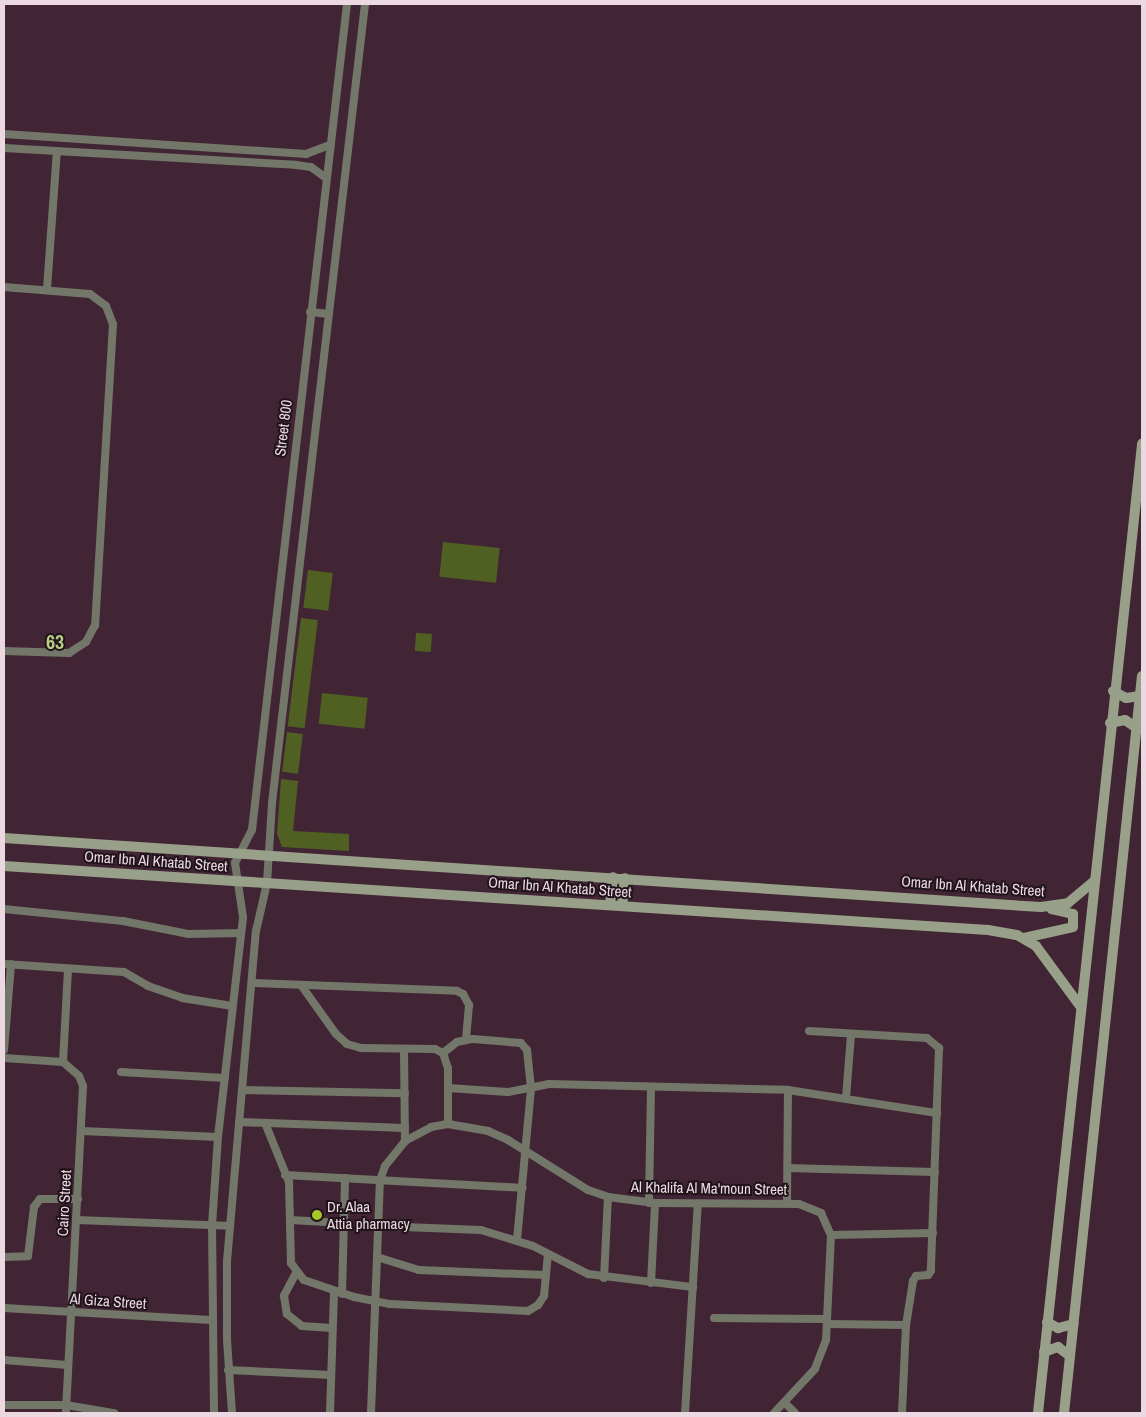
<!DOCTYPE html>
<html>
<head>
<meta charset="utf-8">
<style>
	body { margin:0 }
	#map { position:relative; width:1146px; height:1417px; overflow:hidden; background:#422534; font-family:"Archivo Narrow",sans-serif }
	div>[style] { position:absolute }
	.green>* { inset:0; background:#506023; transform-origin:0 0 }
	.street>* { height:8px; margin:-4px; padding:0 4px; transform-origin:4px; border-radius:4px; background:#737769 }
	.secondary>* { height:10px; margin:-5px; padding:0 5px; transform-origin:5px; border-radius:5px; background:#98a089 }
	.dots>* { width:14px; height:14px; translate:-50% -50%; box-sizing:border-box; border:2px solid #20131a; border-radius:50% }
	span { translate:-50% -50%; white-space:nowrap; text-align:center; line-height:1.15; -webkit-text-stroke:4px #20131a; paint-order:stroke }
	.street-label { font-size:15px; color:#ebd8e1 }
	.poi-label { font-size:15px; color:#ebd8e1 }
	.left { translate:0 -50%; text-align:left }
	.district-label { font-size:20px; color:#b6cc82; font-weight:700 }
	.frame { position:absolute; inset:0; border:5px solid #ebd8e1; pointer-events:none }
</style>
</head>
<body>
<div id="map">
	<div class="green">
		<div style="left:443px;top:542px;width:57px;height:35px;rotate:6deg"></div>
		<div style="left:308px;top:570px;width:25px;height:38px;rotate:7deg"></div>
		<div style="left:301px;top:618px;width:17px;height:109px;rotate:7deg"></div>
		<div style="left:416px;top:633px;width:16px;height:18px;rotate:4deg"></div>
		<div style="left:322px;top:693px;width:46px;height:31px;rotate:6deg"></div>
		<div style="left:287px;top:732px;width:16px;height:40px;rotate:7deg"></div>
		<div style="clip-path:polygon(281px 779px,298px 781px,293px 831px,349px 834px,349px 851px,282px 847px,277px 834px)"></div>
	</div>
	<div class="street">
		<div style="left:4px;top:134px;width:303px;rotate:3.8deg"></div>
		<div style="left:306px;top:154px;width:26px;rotate:-21deg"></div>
		<div style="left:4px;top:148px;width:292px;rotate:3.3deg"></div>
		<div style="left:296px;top:165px;width:15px;rotate:8deg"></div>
		<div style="left:311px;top:167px;width:19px;rotate:36deg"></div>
		<div style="left:4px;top:287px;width:86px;rotate:4.7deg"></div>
		<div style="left:90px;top:294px;width:20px;rotate:37deg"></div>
		<div style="left:106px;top:306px;width:19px;rotate:69deg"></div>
		<div style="left:113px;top:324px;width:302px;rotate:93.4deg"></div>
		<div style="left:95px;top:625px;width:19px;rotate:118deg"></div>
		<div style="left:86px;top:642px;width:20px;rotate:147deg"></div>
		<div style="left:69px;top:653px;width:65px;rotate:-178.2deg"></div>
		<div style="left:47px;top:289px;width:138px;rotate:-85.9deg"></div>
		<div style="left:310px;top:312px;width:19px;rotate:6deg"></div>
		<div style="left:4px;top:909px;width:120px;rotate:5.8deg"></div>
		<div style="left:123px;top:921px;width:66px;rotate:11.3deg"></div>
		<div style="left:188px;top:934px;width:53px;rotate:-1.1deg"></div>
		<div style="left:4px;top:964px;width:120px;rotate:3.8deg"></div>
		<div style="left:124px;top:972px;width:28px;rotate:30deg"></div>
		<div style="left:148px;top:986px;width:36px;rotate:19deg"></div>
		<div style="left:182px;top:998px;width:51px;rotate:9.1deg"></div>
		<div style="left:252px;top:983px;width:205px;rotate:2.2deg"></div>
		<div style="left:457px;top:991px;width:7px;rotate:27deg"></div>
		<div style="left:463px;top:994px;width:13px;rotate:61deg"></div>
		<div style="left:469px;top:1005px;width:35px;rotate:95deg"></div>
		<div style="left:301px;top:985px;width:60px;rotate:54.5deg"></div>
		<div style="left:336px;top:1034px;width:15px;rotate:42deg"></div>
		<div style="left:347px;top:1044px;width:15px;rotate:16deg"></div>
		<div style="left:361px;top:1048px;width:74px;rotate:0.8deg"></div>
		<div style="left:435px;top:1049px;width:9px;rotate:27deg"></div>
		<div style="left:443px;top:1053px;width:16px;rotate:72deg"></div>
		<div style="left:448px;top:1068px;width:56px;rotate:90deg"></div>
		<div style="left:809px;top:1031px;width:118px;rotate:3.4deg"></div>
		<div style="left:927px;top:1038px;width:16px;rotate:40deg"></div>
		<div style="left:939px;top:1048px;width:223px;rotate:92.1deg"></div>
		<div style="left:931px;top:1271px;width:5px;rotate:127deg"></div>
		<div style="left:928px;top:1275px;width:12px;rotate:175deg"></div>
		<div style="left:916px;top:1276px;width:6px;rotate:121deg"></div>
		<div style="left:913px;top:1281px;width:45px;rotate:99deg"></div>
		<div style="left:906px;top:1325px;width:88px;rotate:92.6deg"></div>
		<div style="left:404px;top:1049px;width:92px;rotate:89.4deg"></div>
		<div style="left:4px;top:1050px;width:86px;rotate:-85.3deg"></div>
		<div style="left:443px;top:1053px;width:18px;rotate:-38deg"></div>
		<div style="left:457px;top:1042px;width:16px;rotate:-11deg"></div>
		<div style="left:473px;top:1039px;width:48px;rotate:4.8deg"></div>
		<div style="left:521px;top:1043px;width:9px;rotate:49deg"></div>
		<div style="left:527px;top:1050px;width:39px;rotate:84deg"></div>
		<div style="left:531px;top:1089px;width:152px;rotate:95.3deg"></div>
		<div style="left:4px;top:1058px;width:59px;rotate:3.9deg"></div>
		<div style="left:63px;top:1062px;width:21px;rotate:41deg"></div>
		<div style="left:79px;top:1076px;width:11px;rotate:68deg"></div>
		<div style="left:83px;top:1086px;width:327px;rotate:93deg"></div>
		<div style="left:63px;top:1062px;width:93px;rotate:-86.9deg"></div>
		<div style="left:121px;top:1072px;width:104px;rotate:3.3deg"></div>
		<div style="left:448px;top:1088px;width:60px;rotate:3.8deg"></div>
		<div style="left:508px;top:1092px;width:42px;rotate:-11deg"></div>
		<div style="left:549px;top:1084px;width:239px;rotate:1.4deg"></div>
		<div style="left:788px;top:1090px;width:151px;rotate:8.8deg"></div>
		<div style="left:242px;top:1090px;width:163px;rotate:1.1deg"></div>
		<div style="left:846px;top:1098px;width:64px;rotate:-85.5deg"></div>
		<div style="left:239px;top:1122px;width:166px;rotate:2.1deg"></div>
		<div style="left:265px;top:1123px;width:64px;rotate:67.9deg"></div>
		<div style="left:289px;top:1182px;width:81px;rotate:88.6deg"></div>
		<div style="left:291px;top:1263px;width:21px;rotate:53deg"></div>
		<div style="left:304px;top:1280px;width:53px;rotate:18.8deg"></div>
		<div style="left:354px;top:1297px;width:37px;rotate:11deg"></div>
		<div style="left:390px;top:1304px;width:138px;rotate:2.9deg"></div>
		<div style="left:528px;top:1311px;width:12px;rotate:-31deg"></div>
		<div style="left:538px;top:1305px;width:11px;rotate:-56deg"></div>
		<div style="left:544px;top:1296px;width:42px;rotate:-84.6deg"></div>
		<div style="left:82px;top:1131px;width:136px;rotate:2.5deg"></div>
		<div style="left:788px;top:1168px;width:147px;rotate:1.6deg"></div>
		<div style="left:285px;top:1175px;width:238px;rotate:3.1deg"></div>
		<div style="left:649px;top:1203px;width:116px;rotate:-89deg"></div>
		<div style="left:787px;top:1203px;width:113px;rotate:-89.5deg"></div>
		<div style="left:77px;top:1220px;width:153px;rotate:2.2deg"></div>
		<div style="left:290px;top:1220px;width:54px;rotate:3.2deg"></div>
		<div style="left:378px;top:1226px;width:103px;rotate:2.2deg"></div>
		<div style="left:481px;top:1230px;width:54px;rotate:17.1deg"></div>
		<div style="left:533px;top:1246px;width:62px;rotate:27deg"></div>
		<div style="left:588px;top:1274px;width:106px;rotate:7.1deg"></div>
		<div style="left:831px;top:1235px;width:102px;rotate:-1.1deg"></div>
		<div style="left:4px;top:1257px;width:24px;rotate:-2deg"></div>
		<div style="left:28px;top:1256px;width:49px;rotate:-83deg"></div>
		<div style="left:34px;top:1207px;width:10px;rotate:-53deg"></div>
		<div style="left:40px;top:1199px;width:38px"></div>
		<div style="left:377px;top:1257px;width:44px;rotate:17.2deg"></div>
		<div style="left:419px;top:1270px;width:127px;rotate:2.3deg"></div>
		<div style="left:296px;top:1273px;width:26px;rotate:118deg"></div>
		<div style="left:284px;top:1296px;width:18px;rotate:81deg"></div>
		<div style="left:287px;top:1314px;width:19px;rotate:39deg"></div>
		<div style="left:302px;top:1326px;width:30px;rotate:4deg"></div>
		<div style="left:604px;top:1278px;width:81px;rotate:-87.2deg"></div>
		<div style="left:651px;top:1283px;width:80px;rotate:-87.1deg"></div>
		<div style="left:342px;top:1294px;width:116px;rotate:-88.5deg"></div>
		<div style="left:4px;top:1308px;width:207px;rotate:3.3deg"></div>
		<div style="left:714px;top:1318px;width:113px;rotate:0.5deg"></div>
		<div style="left:827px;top:1324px;width:79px;rotate:0.7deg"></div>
		<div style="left:4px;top:1360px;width:64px;rotate:4.5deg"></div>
		<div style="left:228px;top:1370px;width:103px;rotate:2.8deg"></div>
		<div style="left:785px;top:1403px;width:14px;rotate:45deg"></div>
		<div style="left:4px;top:1405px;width:62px"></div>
		<div style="left:66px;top:1405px;width:49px;rotate:9.5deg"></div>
		<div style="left:214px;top:1413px;width:188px;rotate:-90.6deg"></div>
		<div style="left:212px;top:1225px;width:88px;rotate:-86.1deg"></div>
		<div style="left:218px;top:1137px;width:221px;rotate:-83.5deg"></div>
		<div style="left:243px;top:917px;width:55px;rotate:-98.4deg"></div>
		<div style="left:235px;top:863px;width:37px;rotate:-63deg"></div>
		<div style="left:252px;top:830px;width:831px;rotate:-83.44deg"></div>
		<div style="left:232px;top:1413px;width:73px;rotate:-93.9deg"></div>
		<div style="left:227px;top:1340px;width:79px;rotate:-90deg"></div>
		<div style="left:227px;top:1261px;width:331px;rotate:-85deg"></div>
		<div style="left:256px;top:931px;width:49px;rotate:-77.1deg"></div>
		<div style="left:267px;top:883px;width:80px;rotate:-86.4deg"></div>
		<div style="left:272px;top:803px;width:804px;rotate:-83.36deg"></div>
		<div style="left:330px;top:1413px;width:122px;rotate:-88.1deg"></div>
		<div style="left:371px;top:1413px;width:233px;rotate:-87.8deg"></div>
		<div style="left:380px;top:1180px;width:15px;rotate:-70deg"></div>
		<div style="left:385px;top:1166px;width:32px;rotate:-51deg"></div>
		<div style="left:405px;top:1141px;width:30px;rotate:-28deg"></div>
		<div style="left:431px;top:1127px;width:17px;rotate:-10deg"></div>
		<div style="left:448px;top:1124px;width:41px;rotate:9.9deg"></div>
		<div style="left:488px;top:1131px;width:22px;rotate:24deg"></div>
		<div style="left:508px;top:1140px;width:94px;rotate:32deg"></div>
		<div style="left:588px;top:1190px;width:21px;rotate:19deg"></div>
		<div style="left:608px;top:1197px;width:47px;rotate:7.3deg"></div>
		<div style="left:655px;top:1203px;width:144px;rotate:0.4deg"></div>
		<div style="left:799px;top:1204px;width:24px;rotate:22deg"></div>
		<div style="left:821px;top:1213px;width:24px;rotate:66deg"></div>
		<div style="left:831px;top:1235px;width:105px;rotate:92.7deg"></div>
		<div style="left:826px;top:1340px;width:31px;rotate:111deg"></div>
		<div style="left:815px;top:1369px;width:60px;rotate:133deg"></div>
		<div style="left:685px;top:1413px;width:210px;rotate:-86.5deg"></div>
	</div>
	<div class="secondary">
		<div style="left:1113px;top:691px;width:15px;rotate:28deg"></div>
		<div style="left:1126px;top:698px;width:14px;rotate:-8deg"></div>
		<div style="left:1110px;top:723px;width:15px;rotate:-11deg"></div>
		<div style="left:1125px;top:720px;width:14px;rotate:34deg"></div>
		<div style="left:4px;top:838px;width:1039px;rotate:3.81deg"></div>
		<div style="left:1041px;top:907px;width:27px;rotate:-8deg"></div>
		<div style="left:1068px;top:903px;width:33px;rotate:-40deg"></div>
		<div style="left:4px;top:866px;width:986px;rotate:3.72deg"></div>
		<div style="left:988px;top:930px;width:29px;rotate:10deg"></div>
		<div style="left:1017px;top:935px;width:22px;rotate:30deg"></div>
		<div style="left:1036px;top:946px;width:74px;rotate:53.7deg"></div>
		<div style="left:610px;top:905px;width:28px;rotate:-84deg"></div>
		<div style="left:622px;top:906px;width:28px;rotate:-84deg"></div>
		<div style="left:1024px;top:938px;width:50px;rotate:-12.7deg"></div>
		<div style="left:1073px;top:927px;width:13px;rotate:-90deg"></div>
		<div style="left:1073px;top:914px;width:22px;rotate:-167deg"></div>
		<div style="left:1047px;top:1322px;width:13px;rotate:29deg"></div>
		<div style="left:1058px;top:1328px;width:16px;rotate:-14deg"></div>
		<div style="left:1044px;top:1352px;width:15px;rotate:-20deg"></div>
		<div style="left:1058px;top:1347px;width:15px;rotate:37deg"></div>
		<div style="left:1038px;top:1413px;width:975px;rotate:-83.87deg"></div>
		<div style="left:1064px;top:1413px;width:741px;rotate:-83.96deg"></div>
	</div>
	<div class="dots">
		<div style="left:317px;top:1215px;background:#a4c824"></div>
	</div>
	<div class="street-label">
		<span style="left:283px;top:428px;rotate:-83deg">Street 800</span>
		<span style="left:156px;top:861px;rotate:4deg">Omar Ibn Al Khatab Street</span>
		<span style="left:973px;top:886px;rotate:4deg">Omar Ibn Al Khatab Street</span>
		<span style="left:560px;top:887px;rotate:4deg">Omar Ibn Al Khatab Street</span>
		<span style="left:709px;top:1188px;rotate:1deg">Al Khalifa Al Ma'moun Street</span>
		<span style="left:64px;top:1203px;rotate:-87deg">Cairo Street</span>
		<span style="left:108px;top:1301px;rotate:4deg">Al Giza Street</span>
	</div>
	<div class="poi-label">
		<span class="left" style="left:327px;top:1215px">Dr. Alaa<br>Attia pharmacy</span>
	</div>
	<div class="district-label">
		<span style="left:55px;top:641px">63</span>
	</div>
	<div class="frame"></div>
</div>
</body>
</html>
